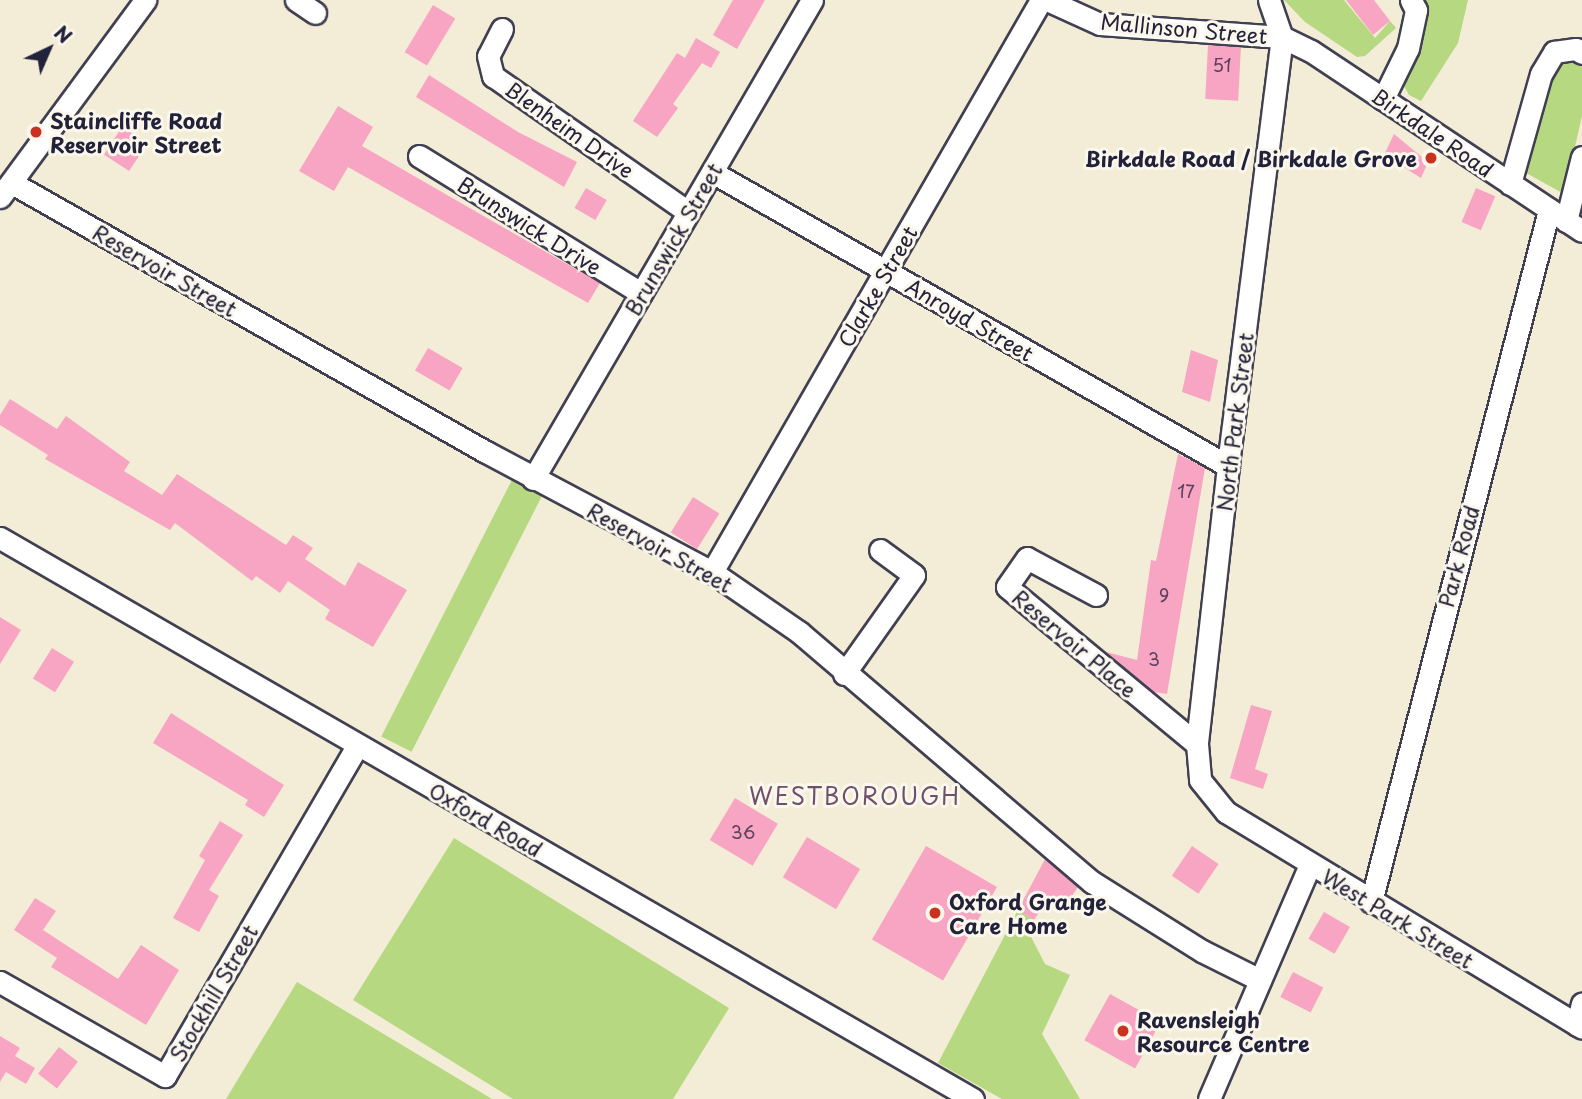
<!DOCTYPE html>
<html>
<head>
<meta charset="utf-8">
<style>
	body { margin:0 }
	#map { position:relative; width:1582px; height:1099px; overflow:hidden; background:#f3edd7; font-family:"Playpen Sans",sans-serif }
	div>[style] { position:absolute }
	.green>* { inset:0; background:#b6d880; transform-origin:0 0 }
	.building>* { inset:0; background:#f8a4c3; transform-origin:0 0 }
	.roads { filter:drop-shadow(2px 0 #414052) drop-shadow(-2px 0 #414052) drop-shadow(0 2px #414052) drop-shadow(0 -2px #414052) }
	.minor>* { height:21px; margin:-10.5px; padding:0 10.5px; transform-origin:10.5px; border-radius:10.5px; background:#fff }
	.dots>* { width:19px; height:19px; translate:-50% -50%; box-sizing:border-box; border:4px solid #fbf7ec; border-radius:50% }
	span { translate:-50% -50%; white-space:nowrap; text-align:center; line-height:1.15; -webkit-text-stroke:6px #fbf7ec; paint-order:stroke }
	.number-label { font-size:18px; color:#58425d }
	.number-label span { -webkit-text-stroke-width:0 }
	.street-label { font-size:21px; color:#22223b }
	.poi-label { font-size:21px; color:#22223b; font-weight:700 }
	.left { translate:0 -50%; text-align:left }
	.right { translate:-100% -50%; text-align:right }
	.neighbourhood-label { font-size:23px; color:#6d506b; letter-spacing:2px }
	.north { position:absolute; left:14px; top:14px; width:70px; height:70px; -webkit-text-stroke:5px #fbf7ec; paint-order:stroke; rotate:44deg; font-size:19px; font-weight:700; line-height:28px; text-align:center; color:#22223b }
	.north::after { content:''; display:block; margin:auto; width:24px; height:32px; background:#22223b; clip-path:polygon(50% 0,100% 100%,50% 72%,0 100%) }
</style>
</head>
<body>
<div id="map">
	<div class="green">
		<div style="clip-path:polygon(1284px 0,1344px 0,1375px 38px,1390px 21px,1396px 28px,1365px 56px,1357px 57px,1305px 22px)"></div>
		<div style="clip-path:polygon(1423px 0,1468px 0,1458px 43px,1421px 101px,1409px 95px,1400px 79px)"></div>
		<div style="clip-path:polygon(1559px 58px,1582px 60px,1582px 116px,1564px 194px,1521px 170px,1546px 77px)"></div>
		<div style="left:517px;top:470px;width:34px;height:299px;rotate:27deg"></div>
		<div style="clip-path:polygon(454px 838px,729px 1008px,673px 1099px,513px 1099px,353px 1000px)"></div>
		<div style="clip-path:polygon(1018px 910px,1034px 920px,1028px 931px,1045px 964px,1070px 975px,1042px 1034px,1080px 1099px,1002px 1099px,938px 1063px)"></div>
		<div style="clip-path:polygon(297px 982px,492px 1099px,226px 1099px)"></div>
	</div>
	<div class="building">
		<div style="clip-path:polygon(733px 0,765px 0,737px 49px,713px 35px)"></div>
		<div style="clip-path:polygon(1346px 0,1374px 0,1390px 21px,1373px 35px)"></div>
		<div style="left:433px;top:5px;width:26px;height:55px;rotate:31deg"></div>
		<div style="clip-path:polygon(696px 38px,720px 52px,711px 68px,702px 63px,673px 104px,678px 108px,657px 137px,633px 121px,677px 53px,685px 58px)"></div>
		<div style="left:1208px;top:45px;width:33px;height:54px;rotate:3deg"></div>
		<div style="clip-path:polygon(429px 75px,518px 132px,577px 162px,564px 187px,416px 97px)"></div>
		<div style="clip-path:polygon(338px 106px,373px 127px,362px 146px,600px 283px,588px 303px,348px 167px,334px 191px,299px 171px)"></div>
		<div style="left:122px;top:127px;width:30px;height:33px;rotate:33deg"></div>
		<div style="clip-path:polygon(1394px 134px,1428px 162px,1421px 178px,1384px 155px)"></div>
		<div style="left:586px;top:188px;width:24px;height:23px;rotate:30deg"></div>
		<div style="left:1476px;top:188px;width:21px;height:37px;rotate:23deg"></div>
		<div style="left:428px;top:348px;width:40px;height:26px;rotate:30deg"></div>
		<div style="clip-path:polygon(1191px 350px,1218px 360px,1210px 402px,1182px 392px)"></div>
		<div style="clip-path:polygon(10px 399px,57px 429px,66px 416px,130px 462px,124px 471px,162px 495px,177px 474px,286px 545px,293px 535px,313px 548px,305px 559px,345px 586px,358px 562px,407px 590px,373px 647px,325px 619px,330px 610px,288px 581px,280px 593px,256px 576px,252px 581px,175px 523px,170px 530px,45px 459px,48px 455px,0 425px,0 415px)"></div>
		<div style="clip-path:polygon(1178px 454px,1205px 468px,1167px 694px,1154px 692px,1106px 652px,1137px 660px,1151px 560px,1156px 561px)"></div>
		<div style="left:693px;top:497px;width:31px;height:42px;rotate:32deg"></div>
		<div style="clip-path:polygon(0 617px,21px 630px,0 664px)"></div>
		<div style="left:52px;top:648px;width:26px;height:36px;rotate:32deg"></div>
		<div style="clip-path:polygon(1251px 705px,1272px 711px,1255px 769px,1268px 774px,1263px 789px,1230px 778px)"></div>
		<div style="clip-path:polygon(171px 713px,284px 785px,264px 817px,245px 805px,248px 800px,153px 743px)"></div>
		<div style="left:735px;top:798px;width:50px;height:49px;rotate:31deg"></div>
		<div style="clip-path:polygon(220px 821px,243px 835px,209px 890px,219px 896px,199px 932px,173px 918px,205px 860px,199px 856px)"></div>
		<div style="left:807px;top:837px;width:62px;height:47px;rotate:31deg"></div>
		<div style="left:926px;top:846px;width:82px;height:108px;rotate:30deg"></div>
		<div style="left:1192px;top:846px;width:32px;height:36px;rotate:34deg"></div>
		<div style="clip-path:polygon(1045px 859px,1078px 887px,1065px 906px,1050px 896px,1034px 920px,1018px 910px)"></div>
		<div style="clip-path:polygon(35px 898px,56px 911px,43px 930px,118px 979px,141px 945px,179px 970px,146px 1025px,51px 967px,57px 958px,14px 930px)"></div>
		<div style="left:1324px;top:912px;width:30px;height:31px;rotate:30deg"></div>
		<div style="left:1293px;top:972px;width:34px;height:28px;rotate:27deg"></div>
		<div style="left:1110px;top:994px;width:58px;height:53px;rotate:29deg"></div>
		<div style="clip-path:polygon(0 1036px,20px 1048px,15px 1056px,35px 1068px,26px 1084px,6px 1072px,0 1082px)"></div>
		<div style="left:59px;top:1047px;width:24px;height:34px;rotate:38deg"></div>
	</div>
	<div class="roads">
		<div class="minor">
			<div style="left:296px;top:0;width:23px;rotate:34deg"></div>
			<div style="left:1047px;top:0;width:58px;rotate:24.4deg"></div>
			<div style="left:1100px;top:24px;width:182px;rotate:4.1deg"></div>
			<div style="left:1282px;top:37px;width:32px;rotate:26deg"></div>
			<div style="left:1311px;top:51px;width:325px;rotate:33.6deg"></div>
			<div style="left:1269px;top:0;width:39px;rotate:71deg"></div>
			<div style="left:1282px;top:37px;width:432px;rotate:97.2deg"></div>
			<div style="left:1228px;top:466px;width:280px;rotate:96.4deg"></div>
			<div style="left:1197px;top:744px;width:36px;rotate:85deg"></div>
			<div style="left:1200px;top:780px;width:41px;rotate:50.9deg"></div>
			<div style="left:1226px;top:812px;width:416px;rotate:31.2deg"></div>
			<div style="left:502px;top:29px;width:30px;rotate:117deg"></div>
			<div style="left:488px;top:56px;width:21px;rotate:76deg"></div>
			<div style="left:493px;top:76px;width:238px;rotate:34.9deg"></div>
			<div style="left:1383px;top:99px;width:57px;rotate:-63.9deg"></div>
			<div style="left:1408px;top:48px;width:39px;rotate:-78deg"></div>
			<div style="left:1416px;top:10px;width:11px;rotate:-117deg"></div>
			<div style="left:419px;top:156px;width:261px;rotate:31.7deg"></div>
			<div style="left:712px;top:172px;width:594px;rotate:29.67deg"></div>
			<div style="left:12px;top:183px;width:545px;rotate:29.58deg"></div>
			<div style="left:486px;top:452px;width:256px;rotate:28deg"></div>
			<div style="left:712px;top:572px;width:106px;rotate:34.6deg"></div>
			<div style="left:799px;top:632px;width:385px;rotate:40.5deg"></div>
			<div style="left:1092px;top:882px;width:130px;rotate:32.1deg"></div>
			<div style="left:1202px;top:951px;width:65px;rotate:26.6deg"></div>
			<div style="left:1510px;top:184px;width:114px;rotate:-74.3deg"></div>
			<div style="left:1541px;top:74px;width:26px;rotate:-59deg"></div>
			<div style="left:1554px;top:52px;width:22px;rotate:-8deg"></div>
			<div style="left:1576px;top:49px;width:7px;rotate:34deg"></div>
			<div style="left:0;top:197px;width:245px;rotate:-53.6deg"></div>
			<div style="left:1566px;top:221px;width:66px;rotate:-76deg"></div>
			<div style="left:533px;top:479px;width:554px;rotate:-59.78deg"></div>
			<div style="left:0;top:538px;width:1123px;rotate:29.97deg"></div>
			<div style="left:712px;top:572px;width:660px;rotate:-60.09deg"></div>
			<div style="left:1096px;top:595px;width:78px;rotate:-151.8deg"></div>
			<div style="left:1027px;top:558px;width:35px;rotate:125deg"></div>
			<div style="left:1007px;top:587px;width:246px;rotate:39.6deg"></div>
			<div style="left:844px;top:674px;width:121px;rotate:-54.7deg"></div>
			<div style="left:914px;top:575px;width:42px;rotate:-143.7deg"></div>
			<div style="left:1371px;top:902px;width:715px;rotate:-75.57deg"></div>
			<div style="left:0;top:982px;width:190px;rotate:29.7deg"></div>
			<div style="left:165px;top:1076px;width:382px;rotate:-59.8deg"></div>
			<div style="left:1577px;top:1025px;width:22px;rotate:-77deg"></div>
			<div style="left:1209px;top:1099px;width:255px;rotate:-66.7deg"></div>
		</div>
	</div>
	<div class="dots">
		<div style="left:36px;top:132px;background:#c8321e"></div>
		<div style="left:1431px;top:158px;background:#c8321e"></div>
		<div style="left:935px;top:913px;background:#c8321e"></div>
		<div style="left:1123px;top:1031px;background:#c8321e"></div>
	</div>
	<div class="number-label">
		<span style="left:1222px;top:65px">51</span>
		<span style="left:1186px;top:491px">17</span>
		<span style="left:1164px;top:595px">9</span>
		<span style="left:1154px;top:659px">3</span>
		<span style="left:743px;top:832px">36</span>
	</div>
	<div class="street-label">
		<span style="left:1184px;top:28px;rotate:5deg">Mallinson Street</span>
		<span style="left:570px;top:129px;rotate:35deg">Blenheim Drive</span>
		<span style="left:1433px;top:132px;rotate:34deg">Birkdale Road</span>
		<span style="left:530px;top:225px;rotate:32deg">Brunswick Drive</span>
		<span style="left:673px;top:239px;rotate:-60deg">Brunswick Street</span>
		<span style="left:165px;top:270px;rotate:30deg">Reservoir Street</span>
		<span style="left:877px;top:286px;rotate:-60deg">Clarke Street</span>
		<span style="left:970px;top:319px;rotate:30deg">Anroyd Street</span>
		<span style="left:1234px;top:422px;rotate:-83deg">North Park Street</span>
		<span style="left:660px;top:547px;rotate:29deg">Reservoir Street</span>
		<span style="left:1458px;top:556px;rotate:-75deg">Park Road</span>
		<span style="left:1075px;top:643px;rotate:40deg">Reservoir Place</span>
		<span style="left:486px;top:819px;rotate:30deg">Oxford Road</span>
		<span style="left:1398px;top:918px;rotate:31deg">West Park Street</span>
		<span style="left:213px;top:993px;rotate:-60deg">Stockhill Street</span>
	</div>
	<div class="poi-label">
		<span class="left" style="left:50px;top:132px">Staincliffe Road<br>Reservoir Street</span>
		<span class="right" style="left:1417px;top:158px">Birkdale Road / Birkdale Grove</span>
		<span class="left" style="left:949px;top:913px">Oxford Grange<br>Care Home</span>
		<span class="left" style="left:1137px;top:1031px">Ravensleigh<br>Resource Centre</span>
	</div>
	<div class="neighbourhood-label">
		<span style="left:855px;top:796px">WESTBOROUGH</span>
	</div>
	<div class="north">N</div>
</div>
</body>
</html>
